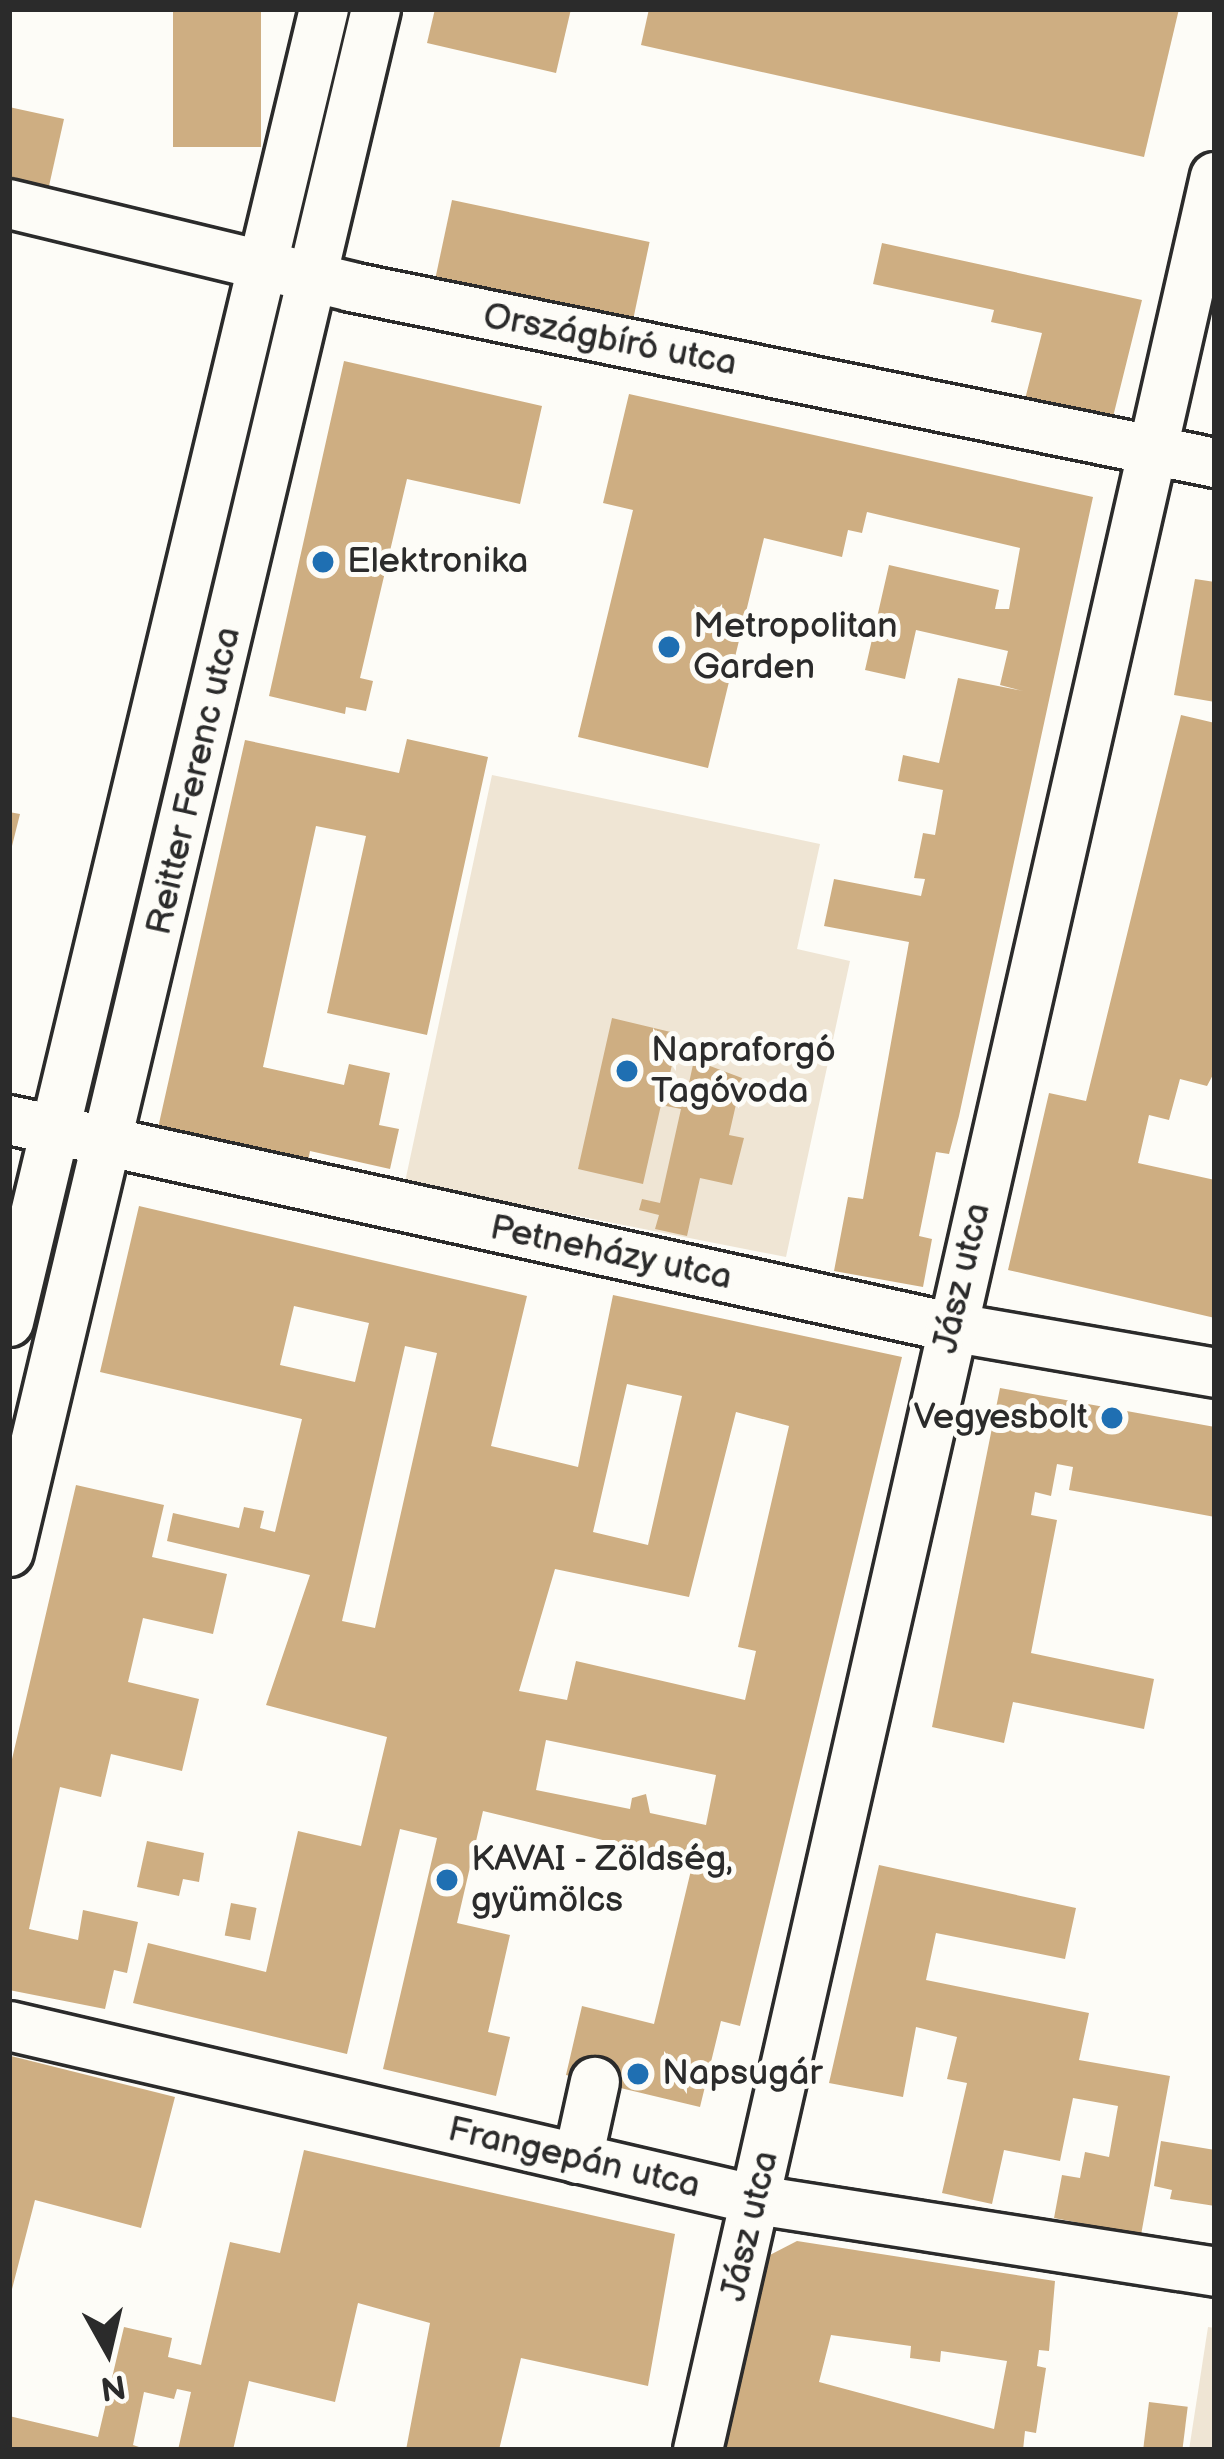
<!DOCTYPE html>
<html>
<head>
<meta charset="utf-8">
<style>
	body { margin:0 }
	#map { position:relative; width:1224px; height:2459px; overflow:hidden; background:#fdfcf7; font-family:"Balsamiq Sans",sans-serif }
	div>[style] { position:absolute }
	.built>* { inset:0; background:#efe5d4 }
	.building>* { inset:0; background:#ceae82; transform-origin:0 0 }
	.roads { filter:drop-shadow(3px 0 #2b2b2b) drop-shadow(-3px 0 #2b2b2b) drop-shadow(0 3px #2b2b2b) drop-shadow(0 -3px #2b2b2b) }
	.minor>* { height:48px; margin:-24px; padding:0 24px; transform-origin:24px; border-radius:24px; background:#fdfcf7 }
	.dots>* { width:33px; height:33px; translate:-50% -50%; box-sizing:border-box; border:6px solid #fdfcf7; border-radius:50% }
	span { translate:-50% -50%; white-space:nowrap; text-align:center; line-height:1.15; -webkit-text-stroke:10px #fdfcf7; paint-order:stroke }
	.street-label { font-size:36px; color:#2b2b2b }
	.poi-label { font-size:36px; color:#2b2b2b }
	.left { translate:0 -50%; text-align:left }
	.right { translate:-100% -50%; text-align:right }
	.frame { position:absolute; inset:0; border:12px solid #2b2b2b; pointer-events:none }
	.north { position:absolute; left:48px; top:2291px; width:120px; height:120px; -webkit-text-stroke:9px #fdfcf7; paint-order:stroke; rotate:172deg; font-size:33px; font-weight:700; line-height:48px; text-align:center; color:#2b2b2b }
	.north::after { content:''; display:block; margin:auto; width:42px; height:54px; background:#2b2b2b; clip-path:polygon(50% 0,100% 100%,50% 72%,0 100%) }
</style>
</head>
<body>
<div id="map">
	<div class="built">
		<div style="clip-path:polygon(492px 775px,820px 844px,797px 949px,850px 961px,786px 1257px,405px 1182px)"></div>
		<div style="clip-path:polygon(1208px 2327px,1215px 2328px,1215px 2450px,1189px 2450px)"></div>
	</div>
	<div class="building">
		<div style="left:173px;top:9px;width:88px;height:138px"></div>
		<div style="clip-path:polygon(435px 9px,571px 9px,556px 73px,427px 43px)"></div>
		<div style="clip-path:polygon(649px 9px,1179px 9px,1144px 157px,641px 45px)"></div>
		<div style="clip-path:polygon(9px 107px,64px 119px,47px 195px,9px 186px)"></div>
		<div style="left:452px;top:200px;width:202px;height:85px;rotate:12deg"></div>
		<div style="clip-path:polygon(882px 243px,1142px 300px,1110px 429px,1022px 411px,1042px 333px,991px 322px,994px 310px,873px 284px)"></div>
		<div style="clip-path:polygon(344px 361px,542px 406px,520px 504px,407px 479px,360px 678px,373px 681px,366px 711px,346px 707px,345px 714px,269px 696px)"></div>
		<div style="clip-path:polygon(629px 394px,1093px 497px,959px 1116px,949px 1154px,936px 1152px,919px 1236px,932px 1239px,923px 1287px,834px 1271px,848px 1197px,863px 1199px,909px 942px,824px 926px,834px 879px,921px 896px,925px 879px,914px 878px,923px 833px,935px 835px,943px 790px,898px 781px,903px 755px,939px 763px,958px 678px,1023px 691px,1000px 685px,1008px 651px,916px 630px,905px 679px,865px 670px,889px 565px,999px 590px,995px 609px,1009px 609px,1020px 548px,867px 512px,862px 533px,848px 530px,842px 557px,764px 538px,708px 768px,578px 737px,633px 510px,603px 503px)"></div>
		<div style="clip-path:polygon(1195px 579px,1215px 582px,1215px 702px,1174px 695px)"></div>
		<div style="clip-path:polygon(1181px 715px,1215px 723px,1215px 1071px,1207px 1086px,1180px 1079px,1169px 1120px,1149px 1115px,1138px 1163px,1215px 1180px,1215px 1318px,1008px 1270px,1049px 1093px,1086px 1101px)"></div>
		<div style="clip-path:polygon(407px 739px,488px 757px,427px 1035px,327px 1013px,366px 836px,316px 826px,263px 1067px,344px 1085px,349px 1064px,390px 1073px,379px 1125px,399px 1129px,390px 1169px,310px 1151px,308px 1161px,158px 1128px,245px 740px,399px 773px)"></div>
		<div style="clip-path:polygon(9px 812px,20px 814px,11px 850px,9px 850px)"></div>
		<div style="clip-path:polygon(612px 1018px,679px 1034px,669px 1078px,689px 1083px,694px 1060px,742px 1078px,729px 1135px,744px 1138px,732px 1185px,700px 1178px,687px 1236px,655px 1229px,659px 1215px,639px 1210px,642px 1199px,660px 1203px,681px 1109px,661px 1105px,643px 1184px,578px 1169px)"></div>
		<div style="clip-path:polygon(evenodd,139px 1206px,527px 1296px,491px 1446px,578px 1467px,613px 1295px,902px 1357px,740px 2026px,721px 2021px,700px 2107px,566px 2075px,582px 2006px,654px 2024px,693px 1862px,483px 1811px,457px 1923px,510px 1935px,488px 2032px,510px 2037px,496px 2096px,383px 2069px,437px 1838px,400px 1829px,347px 2054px,133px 2003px,148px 1943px,266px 1972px,298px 1831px,361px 1846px,387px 1737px,266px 1705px,310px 1575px,167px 1541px,173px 1513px,239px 1528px,244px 1507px,264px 1511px,260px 1528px,275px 1532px,302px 1419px,100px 1372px,139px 1206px,294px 1306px,369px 1323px,355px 1382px,280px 1365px,294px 1306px,139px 1206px,405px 1346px,437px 1353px,375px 1628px,342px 1621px,405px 1346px,139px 1206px,627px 1384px,682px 1396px,648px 1545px,593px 1532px,627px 1384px,139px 1206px,736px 1412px,789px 1426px,738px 1647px,756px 1651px,745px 1700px,576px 1661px,567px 1700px,519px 1691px,555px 1569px,689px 1597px,736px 1412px,139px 1206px,546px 1740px,716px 1775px,706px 1825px,650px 1813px,646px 1794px,632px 1798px,630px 1809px,536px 1790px,546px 1740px)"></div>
		<div style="clip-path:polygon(1000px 1388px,1215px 1427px,1215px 1517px,1069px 1490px,1073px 1467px,1057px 1464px,1051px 1496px,1035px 1492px,1031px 1515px,1057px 1520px,1031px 1653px,1154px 1679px,1144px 1729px,1013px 1702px,1004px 1743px,932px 1727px)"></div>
		<div style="clip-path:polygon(76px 1485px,164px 1505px,152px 1557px,227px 1574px,213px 1634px,143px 1618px,128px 1682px,199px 1699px,182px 1771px,111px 1754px,101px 1797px,60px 1787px,29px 1929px,78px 1940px,83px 1910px,138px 1922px,127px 1973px,114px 1970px,105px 2009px,9px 1990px,9px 1772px)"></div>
		<div style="clip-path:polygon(147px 1841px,204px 1853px,199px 1882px,183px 1879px,179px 1896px,137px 1887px)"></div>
		<div style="clip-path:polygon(879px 1865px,1076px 1908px,1065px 1959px,936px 1933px,926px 1980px,1089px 2013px,1079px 2060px,1170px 2076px,1141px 2235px,1054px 2218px,1062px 2175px,1080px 2178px,1085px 2152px,1109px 2157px,1118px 2106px,1073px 2098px,1060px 2161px,1004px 2150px,992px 2204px,942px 2193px,967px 2083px,947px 2079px,957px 2037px,916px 2027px,903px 2097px,829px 2083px)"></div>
		<div style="left:231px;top:1903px;width:26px;height:33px;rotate:11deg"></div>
		<div style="clip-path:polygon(11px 2056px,175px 2097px,141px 2228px,35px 2200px,11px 2293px)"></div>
		<div style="clip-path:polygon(1161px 2141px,1215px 2150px,1215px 2206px,1170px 2199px,1172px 2190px,1154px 2186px)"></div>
		<div style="clip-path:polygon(304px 2150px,675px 2234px,648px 2386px,521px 2358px,499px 2450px,406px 2450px,430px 2323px,358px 2303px,335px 2402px,249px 2381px,233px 2450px,178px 2450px,191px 2392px,177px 2389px,174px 2399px,144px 2392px,133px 2445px,148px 2450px,9px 2450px,9px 2416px,98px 2437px,124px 2327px,172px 2338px,168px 2357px,201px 2365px,230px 2242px,280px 2253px)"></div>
		<div style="clip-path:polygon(evenodd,797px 2241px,1055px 2281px,1049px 2351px,1039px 2350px,1037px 2366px,1046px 2368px,1036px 2433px,1025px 2431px,1023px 2450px,719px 2450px,766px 2257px,797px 2241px,831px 2335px,911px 2346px,910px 2358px,940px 2362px,941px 2351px,1007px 2361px,994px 2429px,819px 2382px,831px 2335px)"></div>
		<div style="left:1149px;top:2402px;width:39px;height:49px;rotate:7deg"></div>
	</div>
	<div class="roads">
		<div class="minor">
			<div style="left:9px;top:204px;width:352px;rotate:13.6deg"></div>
			<div style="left:351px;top:287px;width:882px;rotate:11.51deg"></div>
			<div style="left:9px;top:1120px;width:963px;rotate:12.41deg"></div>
			<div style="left:950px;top:1327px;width:269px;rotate:9.8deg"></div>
			<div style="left:9px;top:1322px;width:1350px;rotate:-76.51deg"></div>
			<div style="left:9px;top:1552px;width:1586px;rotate:-76.62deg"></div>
			<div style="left:9px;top:2026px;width:768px;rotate:13.1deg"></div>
			<div style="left:757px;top:2200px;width:464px;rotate:8.9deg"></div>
			<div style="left:578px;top:2159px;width:79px;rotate:-77.6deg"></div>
			<div style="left:698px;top:2450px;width:2331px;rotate:-77.19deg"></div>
		</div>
	</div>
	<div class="dots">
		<div style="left:323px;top:562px;background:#1f6fb2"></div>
		<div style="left:669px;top:647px;background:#1f6fb2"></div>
		<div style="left:627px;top:1071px;background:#1f6fb2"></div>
		<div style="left:1112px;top:1418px;background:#1f6fb2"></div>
		<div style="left:447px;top:1880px;background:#1f6fb2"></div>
		<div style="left:638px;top:2074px;background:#1f6fb2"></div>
	</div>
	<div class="street-label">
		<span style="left:610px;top:340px;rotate:11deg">Országbíró utca</span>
		<span style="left:194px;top:781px;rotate:-77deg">Reitter Ferenc utca</span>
		<span style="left:611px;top:1253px;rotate:12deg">Petneházy utca</span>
		<span style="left:962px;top:1278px;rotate:-77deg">Jász utca</span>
		<span style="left:574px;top:2158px;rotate:13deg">Frangepán utca</span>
		<span style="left:750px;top:2226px;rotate:-77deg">Jász utca</span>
	</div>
	<div class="poi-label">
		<span class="left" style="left:347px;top:562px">Elektronika</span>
		<span class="left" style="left:693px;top:647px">Metropolitan<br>Garden</span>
		<span class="left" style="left:651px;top:1071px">Napraforgó<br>Tagóvoda</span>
		<span class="right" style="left:1088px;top:1418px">Vegyesbolt</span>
		<span class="left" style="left:471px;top:1880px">KAVAI - Zöldség,<br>gyümölcs</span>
		<span class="left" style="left:662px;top:2074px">Napsugár</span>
	</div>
	<div class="frame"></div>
	<div class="north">N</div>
</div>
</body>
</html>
